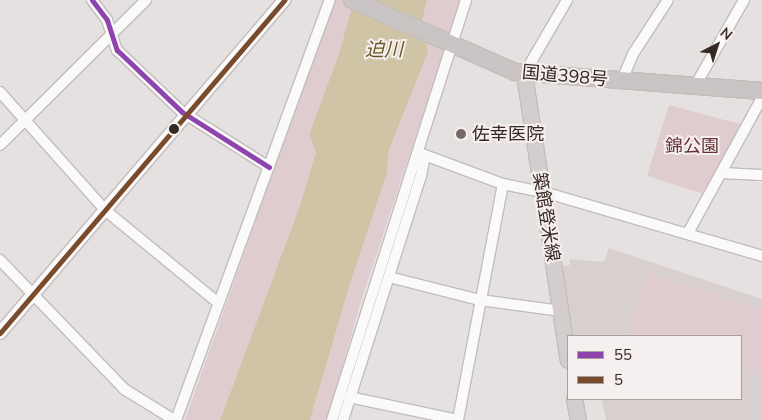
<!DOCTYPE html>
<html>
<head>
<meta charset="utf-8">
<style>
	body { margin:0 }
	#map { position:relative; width:762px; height:420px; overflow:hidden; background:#e6e1e1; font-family:Mulish,"Noto Sans JP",sans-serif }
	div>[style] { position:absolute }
	.built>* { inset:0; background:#d7d0cf }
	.green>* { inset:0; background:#deccce }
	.water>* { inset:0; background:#d0c4a6 }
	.roads { filter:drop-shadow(1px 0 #c3bdbc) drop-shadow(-1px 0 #c3bdbc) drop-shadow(0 1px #c3bdbc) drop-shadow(0 -1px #c3bdbc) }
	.minor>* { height:10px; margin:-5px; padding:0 5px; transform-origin:5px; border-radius:5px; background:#fbfafa }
	.tertiary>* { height:12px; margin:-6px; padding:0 6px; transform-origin:6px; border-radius:6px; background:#fbfafa }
	.primary>* { height:15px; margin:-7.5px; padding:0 7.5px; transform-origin:7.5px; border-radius:7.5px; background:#d3cecd }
	.trunk>* { height:16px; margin:-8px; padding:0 8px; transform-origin:8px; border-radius:8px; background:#cac5c4 }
	.bus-1>* { height:5px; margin:-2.5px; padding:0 2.5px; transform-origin:2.5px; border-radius:2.5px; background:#8e44ad }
	.bus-2>* { height:5px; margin:-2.5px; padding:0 2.5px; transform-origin:2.5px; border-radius:2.5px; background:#7a4b2a }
	.dots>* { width:14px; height:14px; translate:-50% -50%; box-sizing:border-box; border:2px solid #f5efef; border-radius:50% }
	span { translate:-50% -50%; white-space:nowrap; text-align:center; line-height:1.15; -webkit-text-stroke:4px #f5efef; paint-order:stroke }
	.street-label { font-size:18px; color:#362822 }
	.poi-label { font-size:18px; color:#362822 }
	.left { translate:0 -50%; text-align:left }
	.park-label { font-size:18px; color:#673234 }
	.water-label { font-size:19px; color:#695725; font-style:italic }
	.legend { position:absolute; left:567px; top:335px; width:175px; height:65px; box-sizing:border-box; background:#f5efef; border:1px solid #a99f9d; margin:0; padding:6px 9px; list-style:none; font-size:15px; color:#362822 }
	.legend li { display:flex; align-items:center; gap:10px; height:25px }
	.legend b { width:25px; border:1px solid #a99f9d }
	.north { position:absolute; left:692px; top:20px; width:50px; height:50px; -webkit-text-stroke:4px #f5efef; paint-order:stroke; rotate:40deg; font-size:14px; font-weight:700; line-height:20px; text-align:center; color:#362822 }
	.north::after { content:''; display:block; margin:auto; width:18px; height:22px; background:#362822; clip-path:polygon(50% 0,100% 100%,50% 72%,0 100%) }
</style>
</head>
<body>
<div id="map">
	<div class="built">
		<div style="clip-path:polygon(609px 248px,762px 299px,762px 420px,606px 420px,602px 399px,741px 399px,741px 336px,570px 336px,559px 265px,569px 266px,570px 259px,604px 262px)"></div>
	</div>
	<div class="green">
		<div style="clip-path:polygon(334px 0,354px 0,340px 54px,309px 135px,316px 152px,299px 208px,220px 420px,185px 420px)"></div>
		<div style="clip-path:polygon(427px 0,461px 0,361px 301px,327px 420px,310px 420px,350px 284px,387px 173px,389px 150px,428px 52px,422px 21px)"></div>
		<div style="clip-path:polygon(669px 105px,743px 125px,704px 194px,647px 176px)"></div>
		<div style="clip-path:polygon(647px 272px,762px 310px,762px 375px,741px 369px,741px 336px,637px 336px,627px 333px)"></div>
	</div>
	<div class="water">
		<div style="clip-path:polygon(354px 0,427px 0,422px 21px,428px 52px,389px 150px,387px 173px,350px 284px,310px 420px,220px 420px,299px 208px,316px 152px,309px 135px,339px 54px)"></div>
	</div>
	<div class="roads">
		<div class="minor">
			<div style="left:92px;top:0;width:25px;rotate:53deg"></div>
			<div style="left:107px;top:20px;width:32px;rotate:72deg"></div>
			<div style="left:117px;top:50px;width:90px;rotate:43.6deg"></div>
			<div style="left:182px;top:112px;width:103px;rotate:32.3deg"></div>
			<div style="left:524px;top:74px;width:86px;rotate:-59.8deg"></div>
			<div style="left:622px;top:80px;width:28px;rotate:-67deg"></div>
			<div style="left:633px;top:54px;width:64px;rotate:-57.1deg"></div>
			<div style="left:695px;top:86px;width:99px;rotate:-60.3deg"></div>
			<div style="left:0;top:92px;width:158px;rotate:48.3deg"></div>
			<div style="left:105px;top:210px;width:145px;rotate:39.4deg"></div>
			<div style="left:0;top:145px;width:206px;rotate:-44.8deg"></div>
			<div style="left:419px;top:153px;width:90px;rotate:20.3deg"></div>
			<div style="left:721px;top:173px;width:41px;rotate:2.8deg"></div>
			<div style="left:688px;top:233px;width:154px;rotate:-61.3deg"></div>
			<div style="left:0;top:260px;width:179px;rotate:46.1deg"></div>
			<div style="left:124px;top:389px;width:59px;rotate:31.8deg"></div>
			<div style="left:389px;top:277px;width:94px;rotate:14.2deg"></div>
			<div style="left:480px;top:300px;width:82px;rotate:7.7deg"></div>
			<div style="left:349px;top:397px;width:111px;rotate:11.9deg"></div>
			<div style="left:176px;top:420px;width:447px;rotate:-69.9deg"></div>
			<div style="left:332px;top:420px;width:441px;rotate:-72.3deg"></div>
			<div style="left:343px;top:420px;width:256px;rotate:-72.3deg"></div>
			<div style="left:421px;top:176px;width:21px;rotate:-79deg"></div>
			<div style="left:458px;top:420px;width:240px;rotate:-79.2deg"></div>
			<div style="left:503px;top:184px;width:45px;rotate:11.6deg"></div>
			<div style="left:547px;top:193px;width:224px;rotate:16.3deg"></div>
		</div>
		<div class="tertiary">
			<div style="left:0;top:333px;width:438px;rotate:-49.5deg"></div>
		</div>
		<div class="primary">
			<div style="left:524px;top:74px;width:289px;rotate:81.3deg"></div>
			<div style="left:574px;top:399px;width:21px;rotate:79deg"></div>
		</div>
		<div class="trunk">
			<div style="left:352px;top:0;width:178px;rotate:23.8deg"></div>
			<div style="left:515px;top:72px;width:248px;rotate:4.4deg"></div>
		</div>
	</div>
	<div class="bus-1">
		<div style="left:92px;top:0;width:25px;rotate:53deg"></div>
		<div style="left:107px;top:20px;width:32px;rotate:72deg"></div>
		<div style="left:117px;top:50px;width:90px;rotate:43.6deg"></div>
		<div style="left:182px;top:112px;width:103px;rotate:32.3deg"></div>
	</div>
	<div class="bus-2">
		<div style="left:0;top:333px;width:438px;rotate:-49.5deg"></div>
	</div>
	<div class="dots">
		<div style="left:174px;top:129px;background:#362822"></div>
		<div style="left:461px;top:134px;background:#746965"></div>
	</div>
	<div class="street-label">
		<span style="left:565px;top:76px;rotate:5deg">国道398号</span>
		<span style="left:546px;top:217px;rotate:81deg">築館登米線</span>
	</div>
	<div class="poi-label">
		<span class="left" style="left:472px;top:134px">佐幸医院</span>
	</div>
	<div class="park-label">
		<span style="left:692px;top:146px">錦公園</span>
	</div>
	<div class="water-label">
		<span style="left:384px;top:50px">迫川</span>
	</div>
	<ul class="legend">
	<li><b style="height:6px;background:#8e44ad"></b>55</li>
	<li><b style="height:6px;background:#7a4b2a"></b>5</li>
	</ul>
	<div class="north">N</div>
</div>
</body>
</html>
